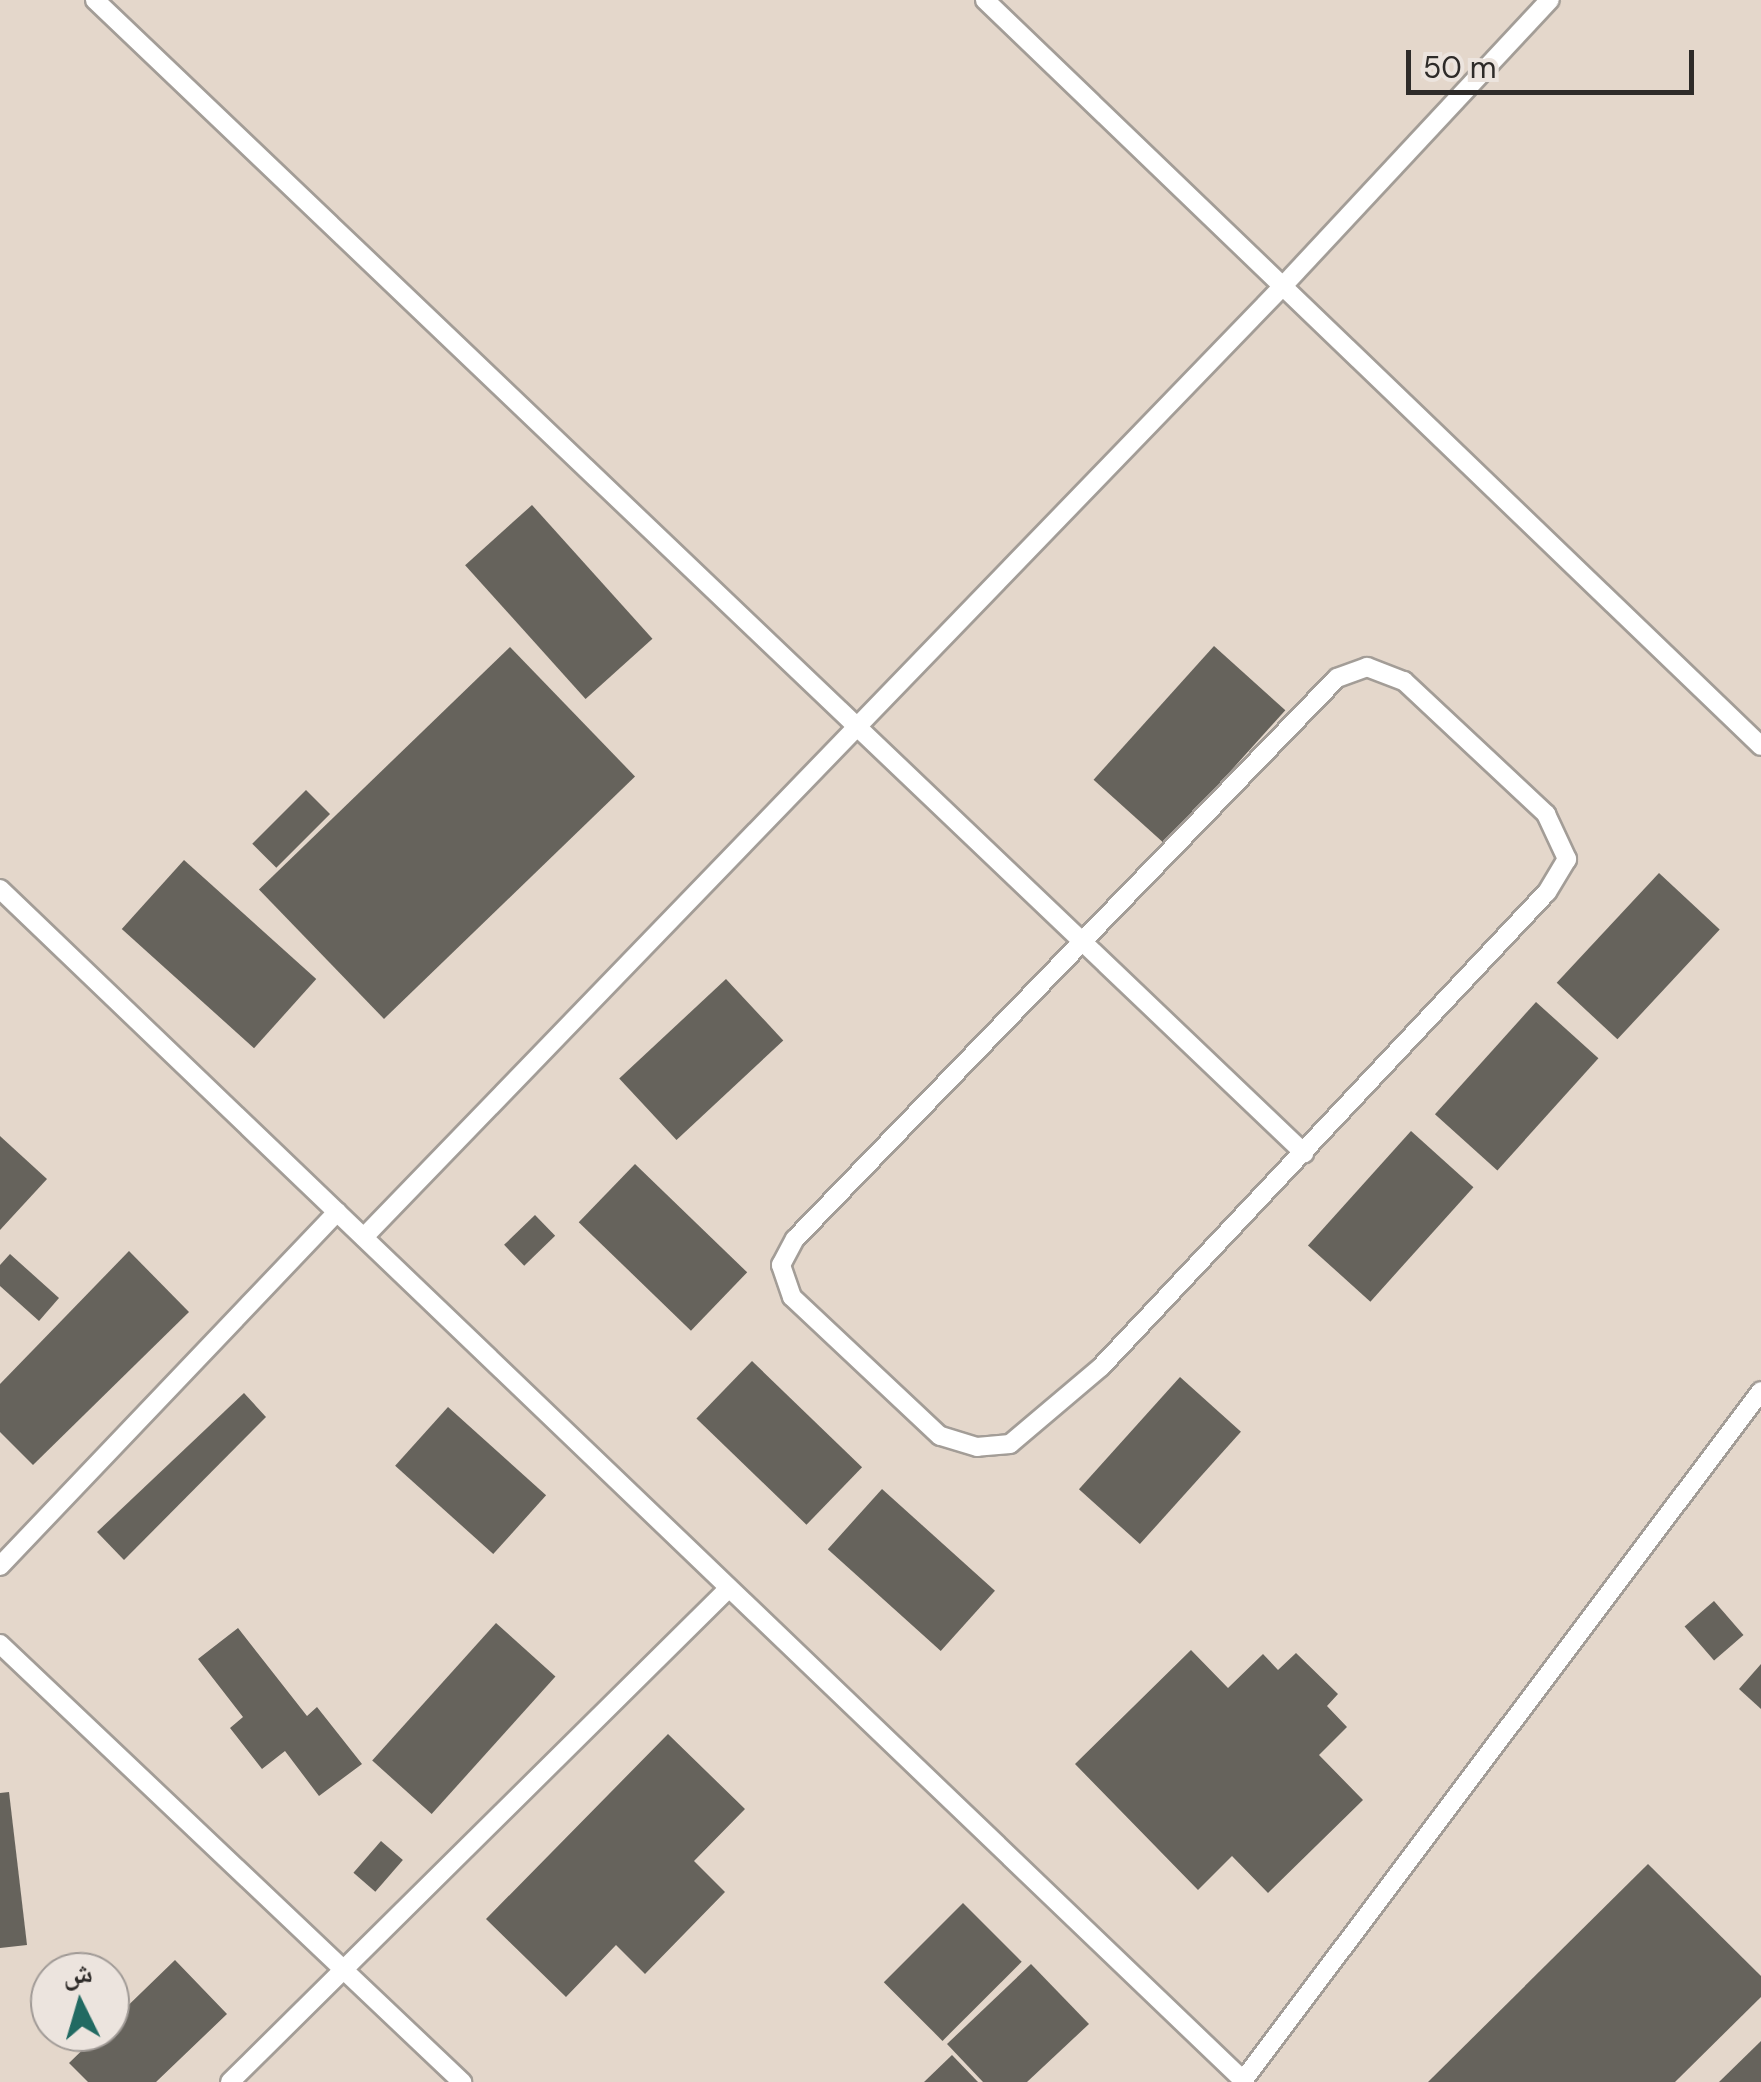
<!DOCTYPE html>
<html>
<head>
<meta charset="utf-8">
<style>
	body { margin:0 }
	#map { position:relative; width:1761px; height:2082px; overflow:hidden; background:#ece4de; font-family:"DM Sans","Noto Naskh Arabic",sans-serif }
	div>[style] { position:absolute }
	.built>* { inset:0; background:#e4d7cb }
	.building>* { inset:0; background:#66635c; transform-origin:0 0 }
	.roads { filter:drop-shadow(2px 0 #a39d97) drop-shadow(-2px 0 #a39d97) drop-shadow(0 2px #a39d97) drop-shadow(0 -2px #a39d97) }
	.lane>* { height:18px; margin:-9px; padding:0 9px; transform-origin:9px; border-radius:9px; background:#fff }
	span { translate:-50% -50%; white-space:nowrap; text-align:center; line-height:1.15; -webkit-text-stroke:10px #ece4de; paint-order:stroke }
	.north { position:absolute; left:30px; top:1952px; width:100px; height:100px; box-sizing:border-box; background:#ece4de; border:2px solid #a09a96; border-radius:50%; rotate:355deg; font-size:28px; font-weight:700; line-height:40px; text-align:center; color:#2e2b29 }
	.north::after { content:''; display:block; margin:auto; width:35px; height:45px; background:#216a62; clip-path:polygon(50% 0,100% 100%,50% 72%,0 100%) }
	.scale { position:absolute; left:1406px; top:50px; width:288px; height:45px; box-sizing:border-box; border:5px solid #2e2b29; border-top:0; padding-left:12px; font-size:30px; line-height:35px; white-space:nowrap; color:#2e2b29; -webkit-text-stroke:8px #ece4de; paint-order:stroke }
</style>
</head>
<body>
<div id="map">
	<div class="built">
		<div style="clip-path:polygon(evenodd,0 0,1761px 0,1761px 2082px,0 2082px,0 0,50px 1972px,110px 1972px,110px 2032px,50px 2032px,50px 1972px)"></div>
	</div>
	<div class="building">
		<div style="left:532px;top:505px;width:180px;height:90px;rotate:48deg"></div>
		<div style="left:1214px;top:646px;width:96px;height:180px;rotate:42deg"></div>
		<div style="left:510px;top:647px;width:180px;height:349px;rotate:46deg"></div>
		<div style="left:306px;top:790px;width:34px;height:76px;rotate:45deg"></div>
		<div style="left:184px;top:860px;width:178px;height:93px;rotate:42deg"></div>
		<div style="left:1659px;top:873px;width:83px;height:150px;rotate:43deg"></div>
		<div style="left:726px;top:979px;width:84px;height:146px;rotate:47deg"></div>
		<div style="left:1536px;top:1002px;width:84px;height:151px;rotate:42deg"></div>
		<div style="left:1411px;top:1131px;width:84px;height:154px;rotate:42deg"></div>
		<div style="clip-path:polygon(0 1136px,47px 1179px,0 1230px)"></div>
		<div style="left:635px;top:1164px;width:156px;height:81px;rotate:44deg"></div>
		<div style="left:535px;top:1215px;width:29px;height:43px;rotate:46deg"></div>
		<div style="clip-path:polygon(129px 1251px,189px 1312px,33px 1465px,0 1432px,0 1384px)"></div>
		<div style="clip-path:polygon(10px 1254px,59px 1298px,39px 1321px,0 1286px,0 1265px)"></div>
		<div style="left:752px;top:1361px;width:153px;height:80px;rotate:44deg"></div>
		<div style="left:1180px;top:1377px;width:82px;height:151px;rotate:42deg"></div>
		<div style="clip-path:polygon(244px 1393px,266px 1417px,124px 1560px,97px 1532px)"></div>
		<div style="left:448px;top:1407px;width:132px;height:79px;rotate:42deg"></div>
		<div style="left:882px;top:1489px;width:152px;height:81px;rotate:42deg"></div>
		<div style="left:1714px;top:1601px;width:45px;height:39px;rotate:49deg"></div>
		<div style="left:496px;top:1623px;width:80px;height:185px;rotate:42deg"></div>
		<div style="clip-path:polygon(238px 1628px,307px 1716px,317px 1707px,362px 1764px,319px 1796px,285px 1751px,262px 1769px,230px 1728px,243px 1717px,198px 1659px)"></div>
		<div style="clip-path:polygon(1191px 1650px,1228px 1688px,1263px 1654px,1278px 1670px,1296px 1653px,1338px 1694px,1327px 1706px,1347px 1727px,1319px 1755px,1363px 1800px,1268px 1893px,1232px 1856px,1198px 1890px,1075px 1764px)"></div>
		<div style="clip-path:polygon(1761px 1664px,1761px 1709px,1739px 1689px)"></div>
		<div style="clip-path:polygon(668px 1734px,745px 1809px,694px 1861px,725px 1892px,645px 1974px,616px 1945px,566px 1997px,486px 1919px)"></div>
		<div style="clip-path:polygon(9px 1792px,27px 1945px,0 1948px,0 1793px)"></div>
		<div style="left:381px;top:1841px;width:29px;height:42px;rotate:41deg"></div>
		<div style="clip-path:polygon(1648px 1864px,1761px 1976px,1761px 1997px,1675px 2082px,1428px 2082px)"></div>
		<div style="left:963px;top:1903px;width:83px;height:112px;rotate:45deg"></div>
		<div style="clip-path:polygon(175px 1960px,227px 2014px,156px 2082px,88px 2082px,69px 2063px,101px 2032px,110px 2032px,110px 2023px)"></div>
		<div style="clip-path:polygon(1031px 1964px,1089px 2024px,1027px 2082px,983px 2082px,947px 2044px)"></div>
		<div style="clip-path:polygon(1761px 2041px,1761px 2082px,1719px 2082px)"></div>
		<div style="clip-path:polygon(952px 2055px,978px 2082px,924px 2082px)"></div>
	</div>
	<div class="roads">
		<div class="lane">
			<div style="left:95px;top:0;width:1671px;rotate:43.64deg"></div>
			<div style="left:985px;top:0;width:1076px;rotate:43.87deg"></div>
			<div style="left:1367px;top:667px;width:40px;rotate:21deg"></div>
			<div style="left:1404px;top:681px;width:195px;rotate:43.1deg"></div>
			<div style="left:1546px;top:814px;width:50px;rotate:65deg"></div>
			<div style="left:1567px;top:859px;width:39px;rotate:121deg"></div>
			<div style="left:1547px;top:892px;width:652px;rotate:133.2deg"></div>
			<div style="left:1101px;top:1367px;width:119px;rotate:139.8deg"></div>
			<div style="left:1010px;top:1444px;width:33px;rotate:175deg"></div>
			<div style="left:977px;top:1447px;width:39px;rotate:-163deg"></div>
			<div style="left:940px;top:1436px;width:203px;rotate:-136.8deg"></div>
			<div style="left:792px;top:1297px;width:34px;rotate:-109deg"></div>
			<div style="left:781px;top:1265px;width:30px;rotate:-62deg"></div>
			<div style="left:795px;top:1239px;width:780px;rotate:-45.99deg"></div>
			<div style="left:1337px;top:678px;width:32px;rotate:-20deg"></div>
			<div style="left:0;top:889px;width:1724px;rotate:43.78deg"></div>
			<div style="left:364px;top:1237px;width:1320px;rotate:-45.98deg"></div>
			<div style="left:1281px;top:288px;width:394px;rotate:-47deg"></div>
			<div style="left:0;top:1566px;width:489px;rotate:-46.4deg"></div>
			<div style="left:0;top:1644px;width:637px;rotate:43.47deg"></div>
			<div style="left:230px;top:2082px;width:702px;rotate:-44.71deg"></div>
			<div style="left:1242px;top:2082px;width:864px;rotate:-53.09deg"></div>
		</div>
	</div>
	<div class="north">ش</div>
	<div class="scale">50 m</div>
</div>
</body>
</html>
